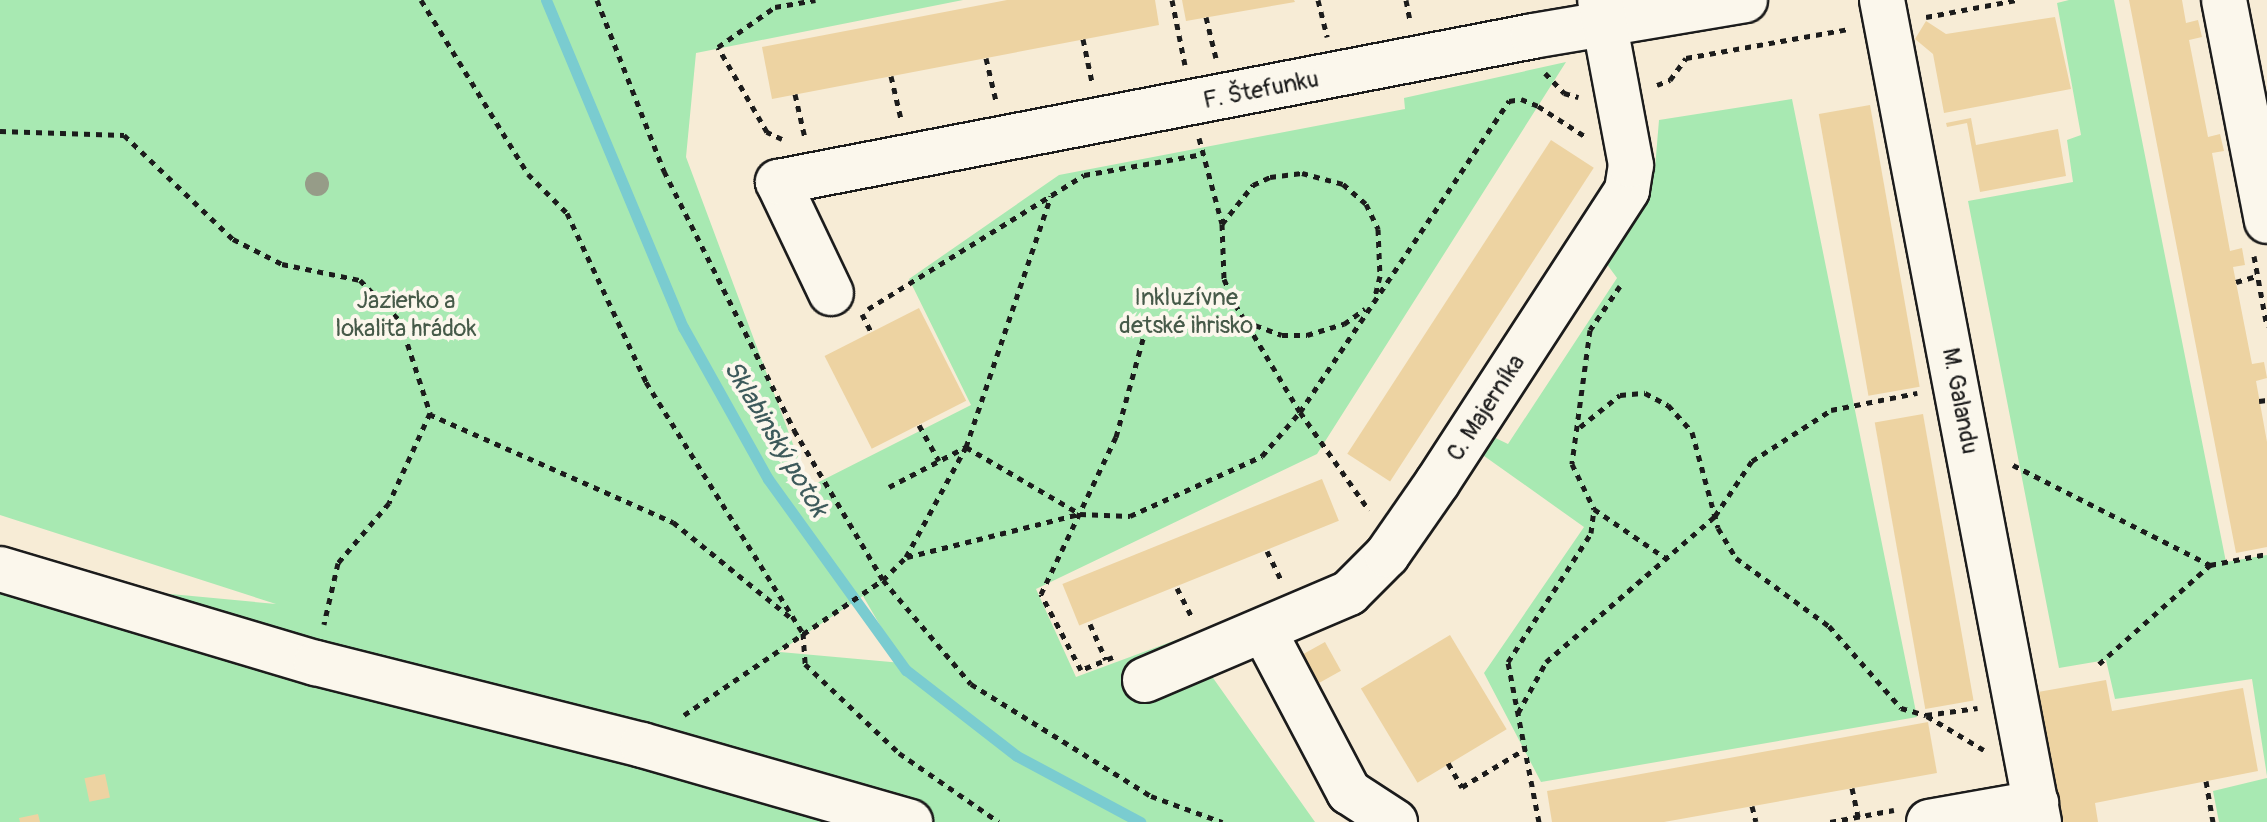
<!DOCTYPE html>
<html>
<head>
<meta charset="utf-8">
<style>
	body { margin:0 }
	#map { position:relative; width:2267px; height:822px; overflow:hidden; background:#f7ecd6; font-family:Pangolin,sans-serif }
	div>[style] { position:absolute }
	.green>* { inset:0; background:#a8e9b2 }
	.stream>* { height:11px; margin:-5.5px; padding:0 5.5px; transform-origin:5.5px; border-radius:5.5px; background:#7accd0 }
	.building>* { inset:0; background:#edd3a2; transform-origin:0 0 }
	.path>* { height:5px; margin-top:-2.5px; transform-origin:0; background:repeating-linear-gradient(90deg,#1c1c1c 0 6px,transparent 0 12px) }
	.roads { filter:drop-shadow(2px 0 #1c1c1c) drop-shadow(-2px 0 #1c1c1c) drop-shadow(0 2px #1c1c1c) drop-shadow(0 -2px #1c1c1c) }
	.minor>* { height:44px; margin:-22px; padding:0 22px; transform-origin:22px; border-radius:22px; background:#fbf7ec }
	.trees>* { width:24px; height:24px; margin:-12px; border-radius:50%; background:#969c88 }
	span { translate:-50% -50%; white-space:nowrap; text-align:center; line-height:1.15; -webkit-text-stroke:8px #fbf7ec; paint-order:stroke }
	.street-label { font-size:24px; color:#1c1c1c }
	.park-label { font-size:24px; color:#465a49 }
	.water-label { font-size:26px; color:#3d5a5b; font-style:italic }
</style>
</head>
<body>
<div id="map">
	<div class="green">
		<div style="clip-path:polygon(evenodd,0 0,963px 0,696px 53px,686px 157px,809px 487px,971px 405px,909px 279px,1059px 175px,1405px 109px,1404px 98px,1566px 62px,1317px 454px,1036px 589px,1076px 677px,1184px 637px,1315px 822px,0 822px,0 578px,276px 604px,0 515px,0 0,863px 596px,902px 663px,780px 652px,780px 651px,863px 596px)"></div>
		<div style="clip-path:polygon(2069px 0,2114px 0,2226px 562px,2267px 555px,2267px 776px,2252px 679px,2115px 699px,2106px 660px,2059px 668px,1968px 201px,2073px 182px,2067px 140px,2081px 135px,2057px 3px)"></div>
		<div style="clip-path:polygon(1792px 99px,1917px 717px,1541px 782px,1484px 673px,1584px 527px,1470px 446px,1481px 431px,1508px 444px,1617px 278px,1598px 252px,1655px 168px,1659px 120px)"></div>
		<div style="clip-path:polygon(2267px 778px,2267px 822px,2219px 822px,2213px 791px)"></div>
	</div>
	<div class="stream">
		<div style="left:546px;top:0;width:355px;rotate:67.3deg"></div>
		<div style="left:683px;top:327px;width:174px;rotate:60.8deg"></div>
		<div style="left:768px;top:479px;width:236px;rotate:54.2deg"></div>
		<div style="left:906px;top:670px;width:140px;rotate:37.8deg"></div>
		<div style="left:1017px;top:756px;width:140px;rotate:28.2deg"></div>
	</div>
	<div class="building">
		<div style="clip-path:polygon(1007px 0,1155px 0,1159px 25px,772px 99px,762px 47px)"></div>
		<div style="clip-path:polygon(1182px 0,1294px 0,1295px 2px,1186px 21px)"></div>
		<div style="clip-path:polygon(2129px 0,2182px 0,2186px 23px,2198px 20px,2202px 37px,2189px 40px,2208px 137px,2220px 134px,2224px 151px,2212px 153px,2230px 251px,2242px 248px,2245px 265px,2233px 267px,2252px 364px,2264px 362px,2267px 378px,2256px 381px,2267px 442px,2267px 547px,2236px 553px)"></div>
		<div style="clip-path:polygon(2055px 17px,2071px 89px,1944px 113px,1933px 54px,1915px 39px,1926px 21px,1946px 34px)"></div>
		<div style="left:1870px;top:105px;width:286px;height:52px;rotate:80deg"></div>
		<div style="clip-path:polygon(1971px 118px,1976px 145px,2058px 129px,2066px 176px,1980px 192px,1967px 123px,1947px 127px,1946px 123px)"></div>
		<div style="left:1551px;top:140px;width:51px;height:374px;rotate:33deg"></div>
		<div style="left:919px;top:308px;width:104px;height:106px;rotate:63deg"></div>
		<div style="left:1923px;top:414px;width:291px;height:49px;rotate:80deg"></div>
		<div style="left:1322px;top:479px;width:45px;height:280px;rotate:68deg"></div>
		<div style="left:1450px;top:635px;width:110px;height:104px;rotate:59deg"></div>
		<div style="left:1325px;top:642px;width:33px;height:38px;rotate:61deg"></div>
		<div style="clip-path:polygon(2106px 680px,2112px 711px,2243px 688px,2258px 771px,2095px 803px,2098px 822px,2062px 822px,2038px 692px)"></div>
		<div style="clip-path:polygon(1928px 722px,1937px 773px,1664px 822px,1552px 822px,1547px 791px)"></div>
		<div style="left:105px;top:774px;width:24px;height:21px;rotate:78deg"></div>
		<div style="clip-path:polygon(38px 814px,40px 822px,20px 822px,19px 818px)"></div>
	</div>
	<div class="path">
		<div style="left:421px;top:0;width:204px;rotate:58.4deg"></div>
		<div style="left:528px;top:174px;width:55px;rotate:45deg"></div>
		<div style="left:567px;top:213px;width:187px;rotate:64.9deg"></div>
		<div style="left:646px;top:382px;width:296px;rotate:58deg"></div>
		<div style="left:803px;top:633px;width:31px;rotate:86deg"></div>
		<div style="left:805px;top:664px;width:129px;rotate:43.4deg"></div>
		<div style="left:899px;top:753px;width:121px;rotate:34.6deg"></div>
		<div style="left:597px;top:0;width:184px;rotate:68.6deg"></div>
		<div style="left:664px;top:171px;width:290px;rotate:63.3deg"></div>
		<div style="left:794px;top:430px;width:174px;rotate:59.3deg"></div>
		<div style="left:883px;top:580px;width:136px;rotate:49.8deg"></div>
		<div style="left:971px;top:684px;width:212px;rotate:31.9deg"></div>
		<div style="left:1151px;top:796px;width:76px;rotate:20.1deg"></div>
		<div style="left:1172px;top:0;width:66px;rotate:78.7deg"></div>
		<div style="left:1318px;top:0;width:38px;rotate:76deg"></div>
		<div style="left:1406px;top:0;width:21px;rotate:79deg"></div>
		<div style="left:1206px;top:17px;width:42px;rotate:76.3deg"></div>
		<div style="left:1926px;top:17px;width:93px;rotate:-10.6deg"></div>
		<div style="left:1083px;top:39px;width:44px;rotate:78.2deg"></div>
		<div style="left:986px;top:58px;width:44px;rotate:76.9deg"></div>
		<div style="left:1545px;top:73px;width:28px;rotate:46deg"></div>
		<div style="left:1564px;top:93px;width:15px;rotate:16deg"></div>
		<div style="left:891px;top:76px;width:44px;rotate:76.9deg"></div>
		<div style="left:1657px;top:85px;width:14px;rotate:-21deg"></div>
		<div style="left:1670px;top:80px;width:27px;rotate:-54deg"></div>
		<div style="left:1686px;top:58px;width:166px;rotate:-10.1deg"></div>
		<div style="left:795px;top:94px;width:45px;rotate:77.2deg"></div>
		<div style="left:0;top:131px;width:124px;rotate:1.8deg"></div>
		<div style="left:124px;top:135px;width:151px;rotate:43.7deg"></div>
		<div style="left:233px;top:239px;width:55px;rotate:27deg"></div>
		<div style="left:282px;top:264px;width:80px;rotate:11.6deg"></div>
		<div style="left:360px;top:280px;width:57px;rotate:45.7deg"></div>
		<div style="left:400px;top:321px;width:97px;rotate:71.9deg"></div>
		<div style="left:430px;top:413px;width:99px;rotate:114.5deg"></div>
		<div style="left:389px;top:503px;width:79px;rotate:130.4deg"></div>
		<div style="left:338px;top:563px;width:63px;rotate:102.9deg"></div>
		<div style="left:1199px;top:138px;width:89px;rotate:75deg"></div>
		<div style="left:1222px;top:224px;width:55px;rotate:87.9deg"></div>
		<div style="left:1224px;top:279px;width:27px;rotate:66deg"></div>
		<div style="left:1235px;top:304px;width:126px;rotate:59deg"></div>
		<div style="left:1300px;top:412px;width:120px;rotate:54.9deg"></div>
		<div style="left:782px;top:139px;width:17px;rotate:-155deg"></div>
		<div style="left:767px;top:132px;width:98px;rotate:-120deg"></div>
		<div style="left:718px;top:47px;width:70px;rotate:-35.1deg"></div>
		<div style="left:775px;top:7px;width:41px;rotate:-9.9deg"></div>
		<div style="left:1222px;top:224px;width:50px;rotate:-51.5deg"></div>
		<div style="left:1253px;top:185px;width:19px;rotate:-25deg"></div>
		<div style="left:1270px;top:177px;width:32px;rotate:-7deg"></div>
		<div style="left:1302px;top:173px;width:42px;rotate:15deg"></div>
		<div style="left:1343px;top:184px;width:30px;rotate:41deg"></div>
		<div style="left:1366px;top:204px;width:28px;rotate:64deg"></div>
		<div style="left:1378px;top:229px;width:47px;rotate:87.6deg"></div>
		<div style="left:1380px;top:276px;width:21px;rotate:104deg"></div>
		<div style="left:2254px;top:256px;width:72px;rotate:79.6deg"></div>
		<div style="left:2236px;top:282px;width:22px;rotate:-16deg"></div>
		<div style="left:1620px;top:286px;width:53px;rotate:124.3deg"></div>
		<div style="left:1590px;top:330px;width:135px;rotate:97.7deg"></div>
		<div style="left:1572px;top:464px;width:50px;rotate:63.9deg"></div>
		<div style="left:1594px;top:509px;width:88px;rotate:34.4deg"></div>
		<div style="left:868px;top:309px;width:254px;rotate:-31.8deg"></div>
		<div style="left:1084px;top:175px;width:121px;rotate:-10deg"></div>
		<div style="left:862px;top:314px;width:20px;rotate:63deg"></div>
		<div style="left:1244px;top:321px;width:40px;rotate:20.2deg"></div>
		<div style="left:1282px;top:335px;width:25px"></div>
		<div style="left:1307px;top:335px;width:39px;rotate:-17deg"></div>
		<div style="left:1344px;top:324px;width:26px;rotate:-36deg"></div>
		<div style="left:2259px;top:401px;width:8px;rotate:-7deg"></div>
		<div style="left:429px;top:414px;width:267px;rotate:23.9deg"></div>
		<div style="left:673px;top:522px;width:152px;rotate:39.1deg"></div>
		<div style="left:919px;top:425px;width:41px;rotate:60.9deg"></div>
		<div style="left:1580px;top:427px;width:51px;rotate:-38.7deg"></div>
		<div style="left:1620px;top:395px;width:25px;rotate:-5deg"></div>
		<div style="left:1645px;top:393px;width:26px;rotate:28deg"></div>
		<div style="left:1668px;top:405px;width:36px;rotate:48deg"></div>
		<div style="left:1692px;top:432px;width:99px;rotate:74.8deg"></div>
		<div style="left:1718px;top:528px;width:35px;rotate:59deg"></div>
		<div style="left:1736px;top:558px;width:115px;rotate:36.2deg"></div>
		<div style="left:1829px;top:626px;width:109px;rotate:48.7deg"></div>
		<div style="left:1901px;top:708px;width:26px;rotate:16deg"></div>
		<div style="left:1926px;top:715px;width:52px;rotate:-7.7deg"></div>
		<div style="left:2013px;top:465px;width:221px;rotate:26.9deg"></div>
		<div style="left:2210px;top:565px;width:58px;rotate:-10.9deg"></div>
		<div style="left:889px;top:487px;width:87px;rotate:-27.5deg"></div>
		<div style="left:966px;top:447px;width:132px;rotate:30.4deg"></div>
		<div style="left:1080px;top:514px;width:50px;rotate:2.3deg"></div>
		<div style="left:1130px;top:516px;width:145px;rotate:-24.4deg"></div>
		<div style="left:1262px;top:456px;width:58px;rotate:-49.2deg"></div>
		<div style="left:1300px;top:412px;width:375px;rotate:-56.1deg"></div>
		<div style="left:1509px;top:101px;width:12px;rotate:-9deg"></div>
		<div style="left:1521px;top:99px;width:18px;rotate:22deg"></div>
		<div style="left:1538px;top:106px;width:57px;rotate:32.9deg"></div>
		<div style="left:1267px;top:551px;width:34px;rotate:64deg"></div>
		<div style="left:907px;top:557px;width:178px;rotate:-14deg"></div>
		<div style="left:1177px;top:588px;width:33px;rotate:63deg"></div>
		<div style="left:1090px;top:624px;width:39px;rotate:66deg"></div>
		<div style="left:1113px;top:657px;width:35px;rotate:158deg"></div>
		<div style="left:1081px;top:670px;width:86px;rotate:-117.8deg"></div>
		<div style="left:1041px;top:594px;width:174px;rotate:-64.5deg"></div>
		<div style="left:1116px;top:437px;width:124px;rotate:-74.6deg"></div>
		<div style="left:2099px;top:664px;width:149px;rotate:-41.7deg"></div>
		<div style="left:1518px;top:713px;width:58px;rotate:-61.2deg"></div>
		<div style="left:1546px;top:662px;width:223px;rotate:-40.8deg"></div>
		<div style="left:1715px;top:516px;width:66px;rotate:-56.1deg"></div>
		<div style="left:1752px;top:461px;width:94px;rotate:-32.8deg"></div>
		<div style="left:1831px;top:410px;width:88px;rotate:-11.2deg"></div>
		<div style="left:684px;top:715px;width:240px;rotate:-34.2deg"></div>
		<div style="left:883px;top:580px;width:33px;rotate:-45deg"></div>
		<div style="left:906px;top:557px;width:125px;rotate:-61.4deg"></div>
		<div style="left:966px;top:447px;width:265px;rotate:-71.3deg"></div>
		<div style="left:1927px;top:716px;width:66px;rotate:30.8deg"></div>
		<div style="left:1448px;top:763px;width:28px;rotate:60deg"></div>
		<div style="left:1462px;top:787px;width:74px;rotate:-31.1deg"></div>
		<div style="left:2206px;top:781px;width:42px;rotate:80.3deg"></div>
		<div style="left:1852px;top:788px;width:30px;rotate:78deg"></div>
		<div style="left:1752px;top:806px;width:16px;rotate:76deg"></div>
		<div style="left:1539px;top:822px;width:163px;rotate:-101deg"></div>
		<div style="left:1508px;top:662px;width:153px;rotate:-57.2deg"></div>
		<div style="left:1591px;top:533px;width:24px;rotate:-83deg"></div>
		<div style="left:1830px;top:822px;width:65px;rotate:-10.6deg"></div>
	</div>
	<div class="roads">
		<div class="minor">
			<div style="left:1882px;top:0;width:837px;rotate:79.19deg"></div>
			<div style="left:2224px;top:0;width:225px;rotate:79deg"></div>
			<div style="left:831px;top:293px;width:123px;rotate:-115.5deg"></div>
			<div style="left:778px;top:182px;width:769px;rotate:-10.94deg"></div>
			<div style="left:1533px;top:36px;width:215px;rotate:-9.6deg"></div>
			<div style="left:0;top:569px;width:330px;rotate:16.6deg"></div>
			<div style="left:316px;top:663px;width:336px;rotate:14.1deg"></div>
			<div style="left:642px;top:745px;width:279px;rotate:16deg"></div>
			<div style="left:1265px;top:633px;width:180px;rotate:62.2deg"></div>
			<div style="left:1349px;top:792px;width:55px;rotate:33.1deg"></div>
			<div style="left:1145px;top:680px;width:222px;rotate:-23.1deg"></div>
			<div style="left:1349px;top:593px;width:54px;rotate:-45deg"></div>
			<div style="left:1387px;top:555px;width:88px;rotate:-55.2deg"></div>
			<div style="left:1437px;top:483px;width:349px;rotate:-57deg"></div>
			<div style="left:1627px;top:190px;width:25px;rotate:-81deg"></div>
			<div style="left:1631px;top:165px;width:168px;rotate:-100.6deg"></div>
			<div style="left:1929px;top:822px;width:109px;rotate:-10.1deg"></div>
		</div>
	</div>
	<div class="trees">
		<div style="left:317px;top:184px"></div>
	</div>
	<div class="street-label">
		<span style="left:1261px;top:90px;rotate:-11deg">F. Štefunku</span>
		<span style="left:1960px;top:401px;rotate:79deg">M. Galandu</span>
		<span style="left:1486px;top:408px;rotate:-57deg">C. Majerníka</span>
	</div>
	<div class="park-label">
		<span style="left:1186px;top:312px">Inkluzívne<br>detské ihrisko</span>
		<span style="left:406px;top:315px">Jazierko a<br>lokalita hrádok</span>
	</div>
	<div class="water-label">
		<span style="left:775px;top:439px;rotate:59deg">Sklabinský potok</span>
	</div>
</div>
</body>
</html>
